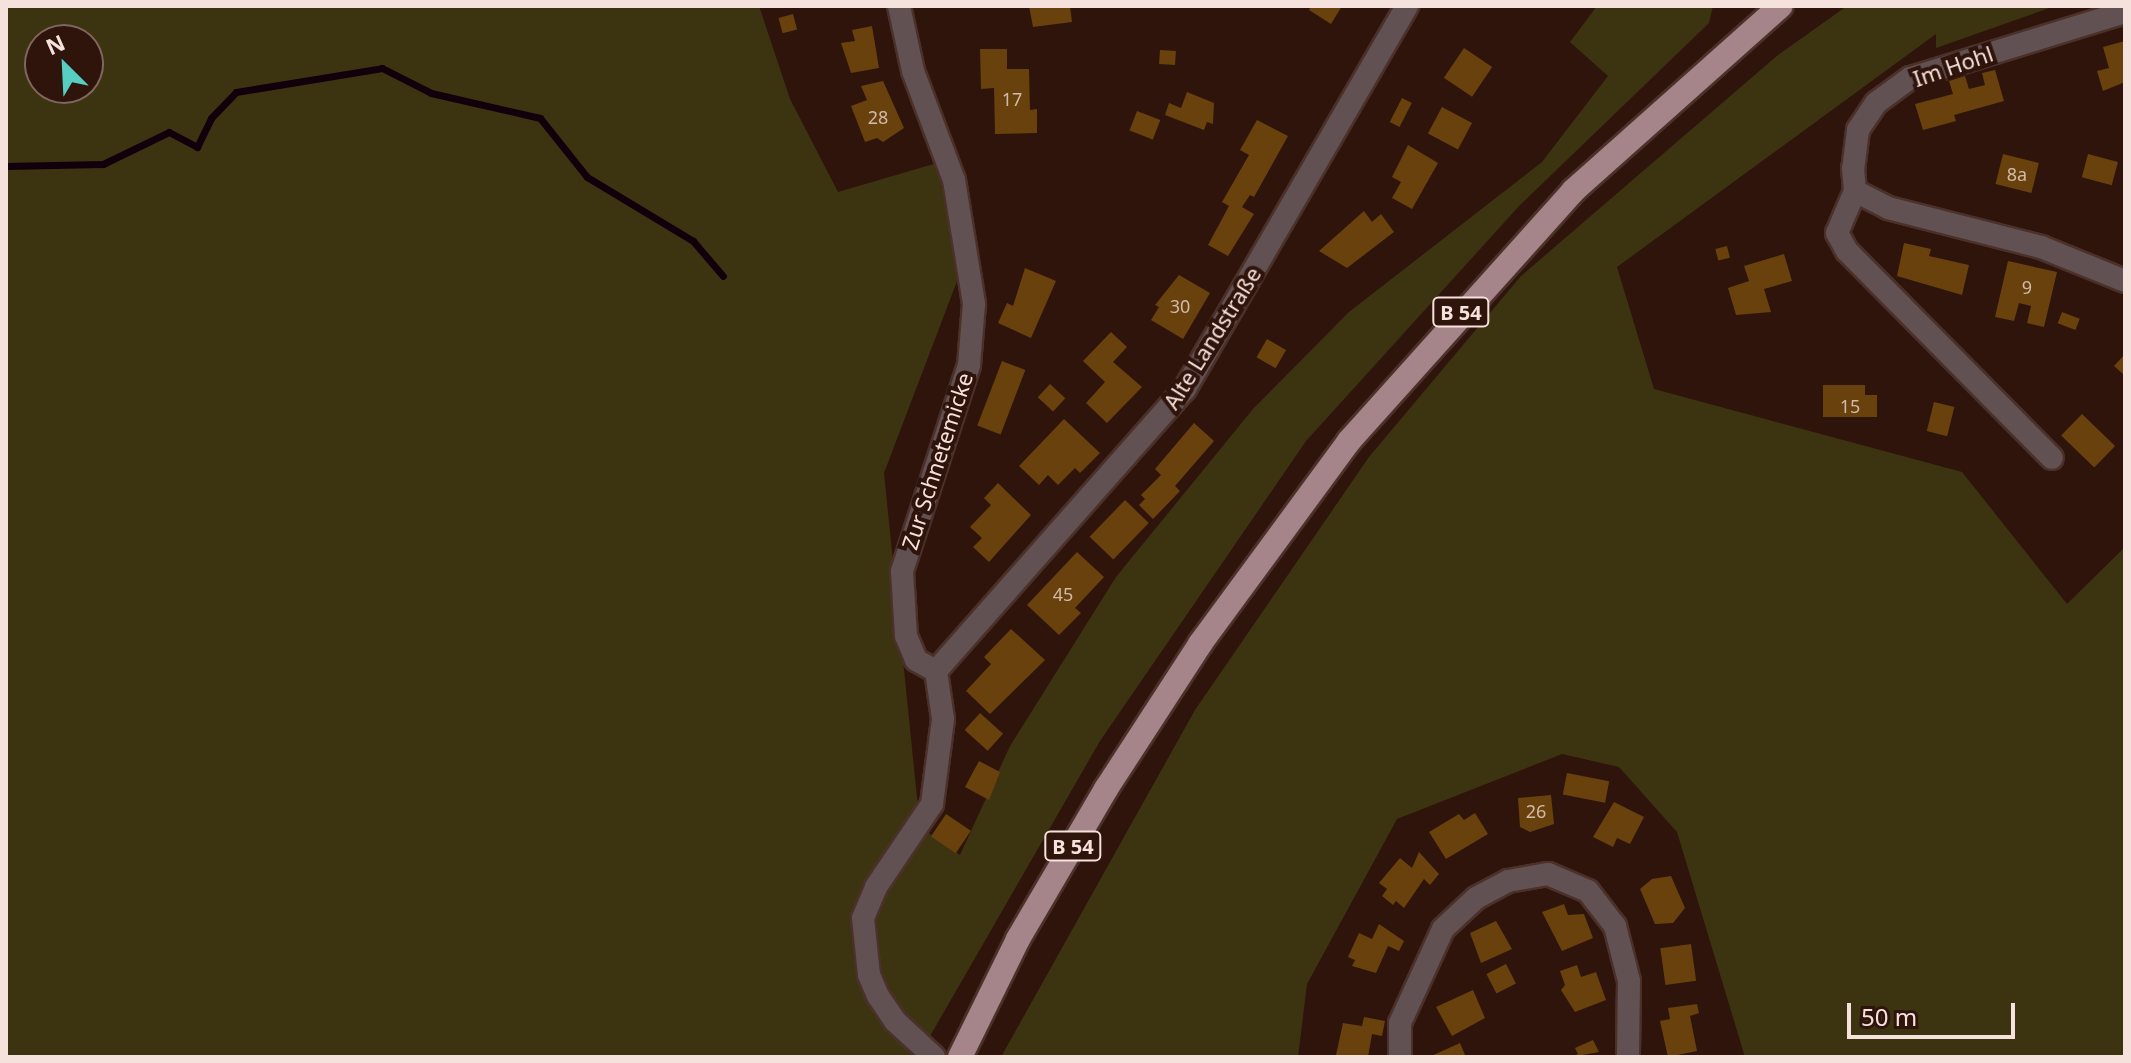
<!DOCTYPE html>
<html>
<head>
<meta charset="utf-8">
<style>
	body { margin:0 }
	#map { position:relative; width:2131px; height:1063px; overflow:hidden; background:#2f140c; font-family:"Noto Sans",sans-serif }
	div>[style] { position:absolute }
	.green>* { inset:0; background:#3c3411 }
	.stream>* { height:7px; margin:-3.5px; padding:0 3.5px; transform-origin:3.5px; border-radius:3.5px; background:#11000c }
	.building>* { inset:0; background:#68410d; transform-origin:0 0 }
	.roads { filter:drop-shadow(2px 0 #4b3129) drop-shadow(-2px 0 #4b3129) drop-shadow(0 2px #4b3129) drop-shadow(0 -2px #4b3129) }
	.minor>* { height:22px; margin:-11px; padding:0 11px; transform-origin:11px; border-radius:11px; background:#615153 }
	.major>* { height:24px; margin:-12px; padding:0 12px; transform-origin:12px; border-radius:12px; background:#a5858a }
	span { translate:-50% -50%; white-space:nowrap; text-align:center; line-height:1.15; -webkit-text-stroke:8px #2f140c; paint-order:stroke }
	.number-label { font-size:18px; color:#d2baa8 }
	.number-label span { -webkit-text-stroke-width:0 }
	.shield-label span { padding:2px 6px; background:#2f140c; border:2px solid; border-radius:6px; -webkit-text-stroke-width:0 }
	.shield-label { font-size:20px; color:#f6e2dc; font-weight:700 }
	.street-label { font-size:22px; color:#f6e2dc }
	.frame { position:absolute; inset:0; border:8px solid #f6e2dc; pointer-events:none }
	.north { position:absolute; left:24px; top:24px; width:80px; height:80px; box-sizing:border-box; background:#2f140c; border:2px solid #7f665f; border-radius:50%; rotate:336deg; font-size:22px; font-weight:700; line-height:32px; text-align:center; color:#f6e2dc }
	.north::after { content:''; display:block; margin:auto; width:28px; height:36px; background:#57cec1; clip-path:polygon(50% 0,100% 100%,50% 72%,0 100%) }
	.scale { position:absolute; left:1847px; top:1003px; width:168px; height:36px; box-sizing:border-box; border:4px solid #f6e2dc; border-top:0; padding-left:10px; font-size:24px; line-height:28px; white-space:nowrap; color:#f6e2dc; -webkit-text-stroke:6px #2f140c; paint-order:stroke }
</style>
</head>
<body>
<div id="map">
	<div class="green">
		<div style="clip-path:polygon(evenodd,6px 6px,759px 6px,790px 99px,838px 192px,937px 163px,959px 276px,884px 473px,920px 827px,960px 855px,1010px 746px,1116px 577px,1253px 409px,1349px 312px,1542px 162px,1608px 76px,1570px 42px,1597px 6px,1713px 6px,1709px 23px,1520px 205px,1306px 441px,1100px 741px,918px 1057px,6px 1057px,6px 6px,40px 40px,88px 40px,88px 88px,40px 88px,40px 40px)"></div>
		<div style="clip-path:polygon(1847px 6px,2055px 6px,1936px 48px,1936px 34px,1617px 267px,1654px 389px,1962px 472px,2067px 604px,2125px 547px,2125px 1057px,1745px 1057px,1677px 832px,1619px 767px,1562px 754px,1397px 819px,1307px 984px,1298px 1057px,1001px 1057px,1195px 710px,1369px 457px,1521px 276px,1778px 55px)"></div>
	</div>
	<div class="stream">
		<div style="left:6px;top:166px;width:97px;rotate:-1.2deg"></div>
		<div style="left:103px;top:164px;width:73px;rotate:-25.9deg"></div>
		<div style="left:169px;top:132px;width:32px;rotate:28deg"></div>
		<div style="left:197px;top:147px;width:32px;rotate:-64deg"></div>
		<div style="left:211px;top:118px;width:36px;rotate:-46deg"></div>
		<div style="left:236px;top:92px;width:148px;rotate:-9.3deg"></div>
		<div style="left:382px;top:68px;width:55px;rotate:27deg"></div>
		<div style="left:431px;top:93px;width:112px;rotate:12.9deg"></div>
		<div style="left:540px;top:118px;width:75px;rotate:51.5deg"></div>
		<div style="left:587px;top:177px;width:124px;rotate:31.1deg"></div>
		<div style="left:693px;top:241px;width:46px;rotate:49.4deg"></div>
	</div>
	<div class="building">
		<div style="clip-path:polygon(1029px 6px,1070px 6px,1072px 22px,1033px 27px)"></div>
		<div style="clip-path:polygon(1311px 6px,1342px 6px,1331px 24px,1309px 10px)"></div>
		<div style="left:793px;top:14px;width:16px;height:15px;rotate:75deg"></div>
		<div style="clip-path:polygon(872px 26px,879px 68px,851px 73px,841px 43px,855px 41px,852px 30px)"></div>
		<div style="clip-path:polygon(2125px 41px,2125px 82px,2103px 91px,2097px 71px,2109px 68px,2103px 47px)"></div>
		<div style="left:1464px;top:48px;width:34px;height:36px;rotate:34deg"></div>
		<div style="clip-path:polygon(980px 49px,1007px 49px,1007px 69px,1029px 69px,1030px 110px,1037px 109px,1037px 133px,995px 134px,994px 88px,981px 89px)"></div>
		<div style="left:1160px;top:50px;width:16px;height:14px;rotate:4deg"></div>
		<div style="clip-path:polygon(1995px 70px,2004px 101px,1954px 115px,1956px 121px,1923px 130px,1915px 104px,1953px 94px,1949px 81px,1965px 76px,1969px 89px,1985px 85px,1982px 73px)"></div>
		<div style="clip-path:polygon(883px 81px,904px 128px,883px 142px,877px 138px,865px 142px,851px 106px,867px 100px,861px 86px)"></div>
		<div style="clip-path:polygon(1187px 92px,1214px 103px,1213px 124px,1207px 122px,1204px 130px,1165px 115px,1169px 103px,1181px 108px)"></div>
		<div style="left:1402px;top:98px;width:11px;height:27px;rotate:27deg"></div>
		<div style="left:1442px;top:107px;width:34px;height:30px;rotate:28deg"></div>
		<div style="left:1137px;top:111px;width:25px;height:21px;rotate:21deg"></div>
		<div style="clip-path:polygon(1257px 120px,1288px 136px,1254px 197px,1250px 195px,1242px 207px,1254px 214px,1228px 256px,1208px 245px,1229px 206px,1222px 202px,1249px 155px,1240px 150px)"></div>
		<div style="clip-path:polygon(1408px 145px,1438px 163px,1412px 209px,1392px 198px,1401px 182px,1392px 177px)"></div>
		<div style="left:2003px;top:154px;width:37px;height:31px;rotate:14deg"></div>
		<div style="left:2088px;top:154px;width:31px;height:24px;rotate:15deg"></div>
		<div style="clip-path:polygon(1364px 211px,1372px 222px,1381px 214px,1394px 232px,1347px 268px,1319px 251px)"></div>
		<div style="clip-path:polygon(1904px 243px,1931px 249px,1929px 256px,1969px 265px,1962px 295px,1897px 276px)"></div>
		<div style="left:1727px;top:246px;width:12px;height:12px;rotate:76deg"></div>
		<div style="clip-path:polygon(1784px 254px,1792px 281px,1764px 289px,1771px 312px,1736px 315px,1728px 288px,1749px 281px,1744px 266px)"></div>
		<div style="clip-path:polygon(2008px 261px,2057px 272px,2044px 327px,2027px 323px,2031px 306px,2019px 303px,2014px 321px,1995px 317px)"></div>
		<div style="clip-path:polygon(1025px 268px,1056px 281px,1031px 338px,998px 323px,1007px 303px,1013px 306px)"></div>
		<div style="clip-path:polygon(1179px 275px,1210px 293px,1183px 339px,1151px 320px,1159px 307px,1155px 305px)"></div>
		<div style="left:2062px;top:312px;width:19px;height:12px;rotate:21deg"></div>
		<div style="clip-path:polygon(1111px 332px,1127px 347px,1113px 362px,1142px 387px,1107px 423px,1086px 403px,1105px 382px,1083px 361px)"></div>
		<div style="left:1267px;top:339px;width:22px;height:21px;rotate:30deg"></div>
		<div style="clip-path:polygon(2125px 354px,2125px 376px,2114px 366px)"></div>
		<div style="left:1002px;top:361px;width:25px;height:69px;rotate:21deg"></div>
		<div style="left:1050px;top:384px;width:21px;height:18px;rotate:43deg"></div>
		<div style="clip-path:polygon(1823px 385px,1865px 385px,1865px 395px,1877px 395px,1877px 417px,1823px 417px)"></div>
		<div style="left:1934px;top:402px;width:21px;height:30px;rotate:14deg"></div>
		<div style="left:2082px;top:414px;width:46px;height:30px;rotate:44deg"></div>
		<div style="clip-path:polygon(1064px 419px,1100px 453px,1080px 473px,1075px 468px,1058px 485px,1048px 475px,1039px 485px,1019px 466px)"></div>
		<div style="clip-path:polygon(1194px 423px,1214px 441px,1175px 486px,1180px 491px,1153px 519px,1139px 505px,1145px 499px,1141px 495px,1161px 475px,1155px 469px)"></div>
		<div style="clip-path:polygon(998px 483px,1031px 515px,989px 562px,973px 547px,982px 538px,970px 527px,991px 505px,984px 498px)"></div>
		<div style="left:1125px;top:500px;width:33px;height:51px;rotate:44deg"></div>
		<div style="clip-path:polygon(1077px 552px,1104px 577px,1075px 608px,1081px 613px,1059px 635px,1027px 605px)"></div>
		<div style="clip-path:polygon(1011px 629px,1045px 660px,990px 714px,966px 691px,991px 664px,984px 657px)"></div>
		<div style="left:980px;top:713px;width:31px;height:23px;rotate:42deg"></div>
		<div style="clip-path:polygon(979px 761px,1000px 772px,989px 800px,965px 787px)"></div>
		<div style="left:1567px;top:773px;width:43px;height:22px;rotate:11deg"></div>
		<div style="clip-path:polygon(1551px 795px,1554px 824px,1530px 832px,1520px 827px,1518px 798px)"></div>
		<div style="clip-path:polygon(1614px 802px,1644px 817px,1630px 844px,1617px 838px,1613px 847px,1593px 837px)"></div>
		<div style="clip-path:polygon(1475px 813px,1488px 834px,1446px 859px,1429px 832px,1459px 814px,1464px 820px)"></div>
		<div style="left:946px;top:814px;width:30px;height:27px;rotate:34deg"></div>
		<div style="clip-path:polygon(1419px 852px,1439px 874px,1430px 885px,1424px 879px,1404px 908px,1396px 901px,1393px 905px,1382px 896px,1387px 889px,1379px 883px,1400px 858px,1412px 868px)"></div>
		<div style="clip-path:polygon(1671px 876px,1685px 908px,1673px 923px,1655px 924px,1640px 889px,1652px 879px)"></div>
		<div style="clip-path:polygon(1564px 904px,1568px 915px,1584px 914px,1593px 938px,1562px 951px,1542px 912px)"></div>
		<div style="clip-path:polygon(1496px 921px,1512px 949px,1481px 963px,1470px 933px)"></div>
		<div style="clip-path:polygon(1379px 924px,1404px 941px,1399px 951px,1388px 946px,1376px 973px,1352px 966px,1355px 960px,1348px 957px,1359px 933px,1372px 939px)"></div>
		<div style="left:1691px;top:944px;width:37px;height:31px;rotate:82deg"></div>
		<div style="left:1506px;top:964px;width:22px;height:22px;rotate:63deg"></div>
		<div style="clip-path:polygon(1577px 965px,1581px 977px,1596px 972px,1606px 1000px,1575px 1012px,1561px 990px,1565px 985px,1560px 971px)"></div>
		<div style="clip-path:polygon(1473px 990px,1485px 1018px,1452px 1036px,1436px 1007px)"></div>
		<div style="clip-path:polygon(1697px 1004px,1699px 1013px,1690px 1016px,1697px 1051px,1668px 1057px,1660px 1021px,1670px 1019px,1668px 1008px)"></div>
		<div style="clip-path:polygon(1364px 1017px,1385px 1021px,1382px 1036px,1372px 1034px,1368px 1057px,1336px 1055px,1343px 1023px,1362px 1026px)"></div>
		<div style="clip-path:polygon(1593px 1040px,1599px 1052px,1572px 1057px,1578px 1054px,1575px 1048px)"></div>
		<div style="clip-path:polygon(1460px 1043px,1465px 1055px,1461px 1057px,1429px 1057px)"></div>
	</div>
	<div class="roads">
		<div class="minor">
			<div style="left:899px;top:6px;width:66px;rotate:77.8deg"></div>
			<div style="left:913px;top:71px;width:116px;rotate:69.4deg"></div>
			<div style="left:954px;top:180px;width:126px;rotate:80.8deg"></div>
			<div style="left:974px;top:304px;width:61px;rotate:94.7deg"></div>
			<div style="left:969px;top:365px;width:217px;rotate:108deg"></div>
			<div style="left:902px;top:571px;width:65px;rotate:86.5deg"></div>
			<div style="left:906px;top:636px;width:26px;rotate:67deg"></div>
			<div style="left:916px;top:660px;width:23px;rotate:29deg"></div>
			<div style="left:2125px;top:12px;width:225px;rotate:162.9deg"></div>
			<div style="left:1910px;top:78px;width:42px;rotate:143.7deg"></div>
			<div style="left:1876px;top:103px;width:32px;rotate:124deg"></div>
			<div style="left:1858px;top:130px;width:38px;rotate:97deg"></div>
			<div style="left:1853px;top:168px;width:23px;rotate:85deg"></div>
			<div style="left:1855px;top:191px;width:37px;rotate:27deg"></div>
			<div style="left:1888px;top:208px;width:158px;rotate:14.3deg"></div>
			<div style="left:2041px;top:247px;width:91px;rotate:22deg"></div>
			<div style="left:1855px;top:191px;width:46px;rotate:113.2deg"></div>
			<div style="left:1837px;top:233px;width:21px;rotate:61deg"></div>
			<div style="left:1847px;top:251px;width:291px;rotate:45.3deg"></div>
			<div style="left:936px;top:671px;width:376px;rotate:-48.6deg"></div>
			<div style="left:1185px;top:389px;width:443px;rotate:-59.9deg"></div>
			<div style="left:934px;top:1057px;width:53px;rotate:-137.3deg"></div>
			<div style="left:895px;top:1021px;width:30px;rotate:-124deg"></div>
			<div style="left:878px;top:996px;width:23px;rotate:-113deg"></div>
			<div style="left:869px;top:975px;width:57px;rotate:-96deg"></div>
			<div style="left:863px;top:918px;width:34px;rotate:-67deg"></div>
			<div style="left:876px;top:887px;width:100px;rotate:-56deg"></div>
			<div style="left:932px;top:804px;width:86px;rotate:-82.6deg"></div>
			<div style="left:943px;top:719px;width:49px;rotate:-98.3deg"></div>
			<div style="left:1400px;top:1057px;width:34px;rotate:-90deg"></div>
			<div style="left:1400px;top:1023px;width:103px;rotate:-65.4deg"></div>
			<div style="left:1443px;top:929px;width:45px;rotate:-43.2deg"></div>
			<div style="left:1476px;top:898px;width:36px;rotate:-28deg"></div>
			<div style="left:1508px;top:881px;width:41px;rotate:-9.9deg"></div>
			<div style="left:1548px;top:874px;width:43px;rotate:23deg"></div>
			<div style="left:1588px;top:891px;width:44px;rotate:52.4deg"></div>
			<div style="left:1615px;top:926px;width:57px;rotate:75.7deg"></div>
			<div style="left:1629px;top:981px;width:76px;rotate:90.8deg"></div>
		</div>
		<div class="major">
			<div style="left:960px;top:1057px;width:131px;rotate:-63.8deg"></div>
			<div style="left:1018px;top:939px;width:174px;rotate:-59.6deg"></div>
			<div style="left:1106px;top:789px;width:173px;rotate:-57deg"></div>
			<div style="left:1200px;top:644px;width:252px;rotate:-53.7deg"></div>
			<div style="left:1349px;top:441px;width:336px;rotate:-48.1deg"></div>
			<div style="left:1573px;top:191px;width:278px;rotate:-41.7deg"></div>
		</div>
	</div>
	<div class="number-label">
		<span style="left:1012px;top:99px">17</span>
		<span style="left:878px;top:117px">28</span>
		<span style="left:2017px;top:174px">8a</span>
		<span style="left:2027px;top:287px">9</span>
		<span style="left:1180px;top:306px">30</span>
		<span style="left:1850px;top:406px">15</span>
		<span style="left:1063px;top:594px">45</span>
		<span style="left:1536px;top:811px">26</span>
	</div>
	<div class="shield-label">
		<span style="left:1461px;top:312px">B 54</span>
		<span style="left:1073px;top:846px">B 54</span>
	</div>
	<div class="street-label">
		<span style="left:1953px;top:66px;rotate:-19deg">Im Hohl</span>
		<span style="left:1212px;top:338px;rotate:-58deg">Alte Landstraße</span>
		<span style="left:937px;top:461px;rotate:-72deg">Zur Schnetemicke</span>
	</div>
	<div class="frame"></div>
	<div class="north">N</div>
	<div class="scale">50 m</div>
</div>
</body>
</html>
